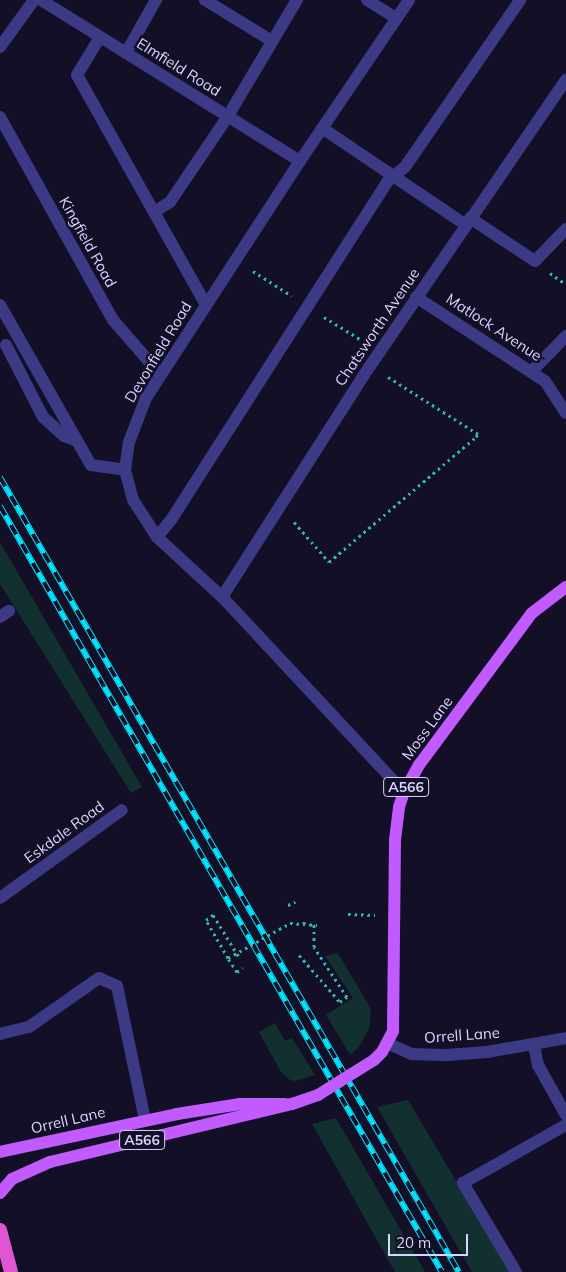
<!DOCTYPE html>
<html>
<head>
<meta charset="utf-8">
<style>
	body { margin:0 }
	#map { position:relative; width:566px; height:1272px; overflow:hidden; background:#130f26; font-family:Mulish,sans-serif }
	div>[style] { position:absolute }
	.green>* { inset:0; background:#12302f }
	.path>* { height:3px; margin-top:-1.5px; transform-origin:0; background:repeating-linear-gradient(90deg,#2fb8b0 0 2.5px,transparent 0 6.5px) }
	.service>* { height:12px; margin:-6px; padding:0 6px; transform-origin:6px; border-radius:6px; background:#3d3a85 }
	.minor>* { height:12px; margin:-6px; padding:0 6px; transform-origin:6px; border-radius:6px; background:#3d3a85 }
	.tertiary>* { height:12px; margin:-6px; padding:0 6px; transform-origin:6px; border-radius:6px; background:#3d3a85 }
	.primary>* { height:12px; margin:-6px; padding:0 6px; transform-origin:6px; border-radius:6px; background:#c25bff }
	.trunk>* { height:14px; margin:-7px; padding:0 7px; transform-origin:7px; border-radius:7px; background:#e055d1 }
	.rail>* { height:5.5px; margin-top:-2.75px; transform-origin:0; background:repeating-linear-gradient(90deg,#130f26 0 11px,#00e5ff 0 22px); box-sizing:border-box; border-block:1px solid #00e5ff }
	.path-bridge>* { height:3px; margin-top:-1.5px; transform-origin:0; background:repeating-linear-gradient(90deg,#2fb8b0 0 2.5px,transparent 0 6.5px) }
	.primary-bridge>* { height:12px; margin:-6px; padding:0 6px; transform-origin:6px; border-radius:6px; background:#c25bff }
	span { translate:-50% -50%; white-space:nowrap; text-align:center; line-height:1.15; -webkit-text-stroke:5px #130f26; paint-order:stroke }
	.shield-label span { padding:1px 4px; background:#130f26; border:1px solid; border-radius:4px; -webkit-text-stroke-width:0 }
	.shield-label { font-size:14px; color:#d9d4ff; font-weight:700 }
	.street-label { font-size:15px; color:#d9d4ff }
	.scale { position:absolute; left:388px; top:1234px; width:80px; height:22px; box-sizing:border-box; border:2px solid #d9d4ff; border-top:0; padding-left:6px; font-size:15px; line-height:18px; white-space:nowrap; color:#d9d4ff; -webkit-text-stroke:4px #130f26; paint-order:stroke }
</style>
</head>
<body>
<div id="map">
	<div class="green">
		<div style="clip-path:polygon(0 542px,142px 787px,131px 793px,0 584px)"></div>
		<div style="clip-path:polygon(338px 953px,371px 1009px,369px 1029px,359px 1047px,350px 1055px,326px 1015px,353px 998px,325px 956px)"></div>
		<div style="clip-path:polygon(275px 1023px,285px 1041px,292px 1038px,315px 1075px,296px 1081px,290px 1080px,281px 1072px,259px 1032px)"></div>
		<div style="clip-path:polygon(408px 1100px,461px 1189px,509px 1272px,472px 1272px,377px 1107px)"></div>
		<div style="clip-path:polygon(336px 1118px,425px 1272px,395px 1272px,312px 1124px)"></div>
	</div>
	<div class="path">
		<div style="left:253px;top:271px;width:46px;rotate:32.7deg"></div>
		<div style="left:550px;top:273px;width:19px;rotate:35deg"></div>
		<div style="left:324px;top:317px;width:46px;rotate:31.6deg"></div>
		<div style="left:294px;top:522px;width:53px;rotate:48.8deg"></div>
		<div style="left:329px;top:562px;width:193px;rotate:-40.4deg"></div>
		<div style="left:476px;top:437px;width:4px;rotate:-56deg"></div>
		<div style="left:478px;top:434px;width:110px;rotate:-147.6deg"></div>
		<div style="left:288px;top:905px;width:8px;rotate:-23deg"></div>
		<div style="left:348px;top:914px;width:27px;rotate:2deg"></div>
		<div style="left:304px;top:924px;width:5px;rotate:-90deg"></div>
		<div style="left:299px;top:955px;width:62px;rotate:48.9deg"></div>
		<div style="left:340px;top:1002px;width:9px;rotate:-36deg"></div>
		<div style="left:347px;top:997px;width:60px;rotate:-123.4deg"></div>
		<div style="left:314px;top:947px;width:23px;rotate:-90deg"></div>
		<div style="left:228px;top:958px;width:44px;rotate:-120.1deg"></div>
		<div style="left:206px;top:920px;width:9px;rotate:-36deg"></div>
		<div style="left:213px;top:915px;width:49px;rotate:58.2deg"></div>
		<div style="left:237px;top:972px;width:7px;rotate:-34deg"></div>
	</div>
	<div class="service">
		<div style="left:205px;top:0;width:79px;rotate:31.5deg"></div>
		<div style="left:100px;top:37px;width:44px;rotate:121.2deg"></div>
		<div style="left:77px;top:75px;width:264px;rotate:60.7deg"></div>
		<div style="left:126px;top:53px;width:61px;rotate:-60.5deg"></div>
		<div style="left:322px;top:128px;width:174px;rotate:34deg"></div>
		<div style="left:154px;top:212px;width:19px;rotate:-32deg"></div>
		<div style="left:170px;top:202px;width:104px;rotate:-56deg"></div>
		<div style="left:228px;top:116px;width:135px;rotate:-59.3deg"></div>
		<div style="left:470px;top:218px;width:78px;rotate:33.5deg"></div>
		<div style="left:535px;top:261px;width:45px;rotate:-45.9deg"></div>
		<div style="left:0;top:305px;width:184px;rotate:60.4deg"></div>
		<div style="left:91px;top:465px;width:34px;rotate:8deg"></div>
		<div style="left:6px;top:345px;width:81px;rotate:62.8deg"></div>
		<div style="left:43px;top:417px;width:28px;rotate:42deg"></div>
		<div style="left:64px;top:436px;width:14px;rotate:21deg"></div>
		<div style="left:157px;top:537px;width:22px;rotate:-51deg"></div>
		<div style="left:171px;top:520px;width:401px;rotate:-57.4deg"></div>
		<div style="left:387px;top:182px;width:23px;rotate:-40deg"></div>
		<div style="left:405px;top:167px;width:203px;rotate:-55.4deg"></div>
		<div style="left:0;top:1034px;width:30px;rotate:-14deg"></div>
		<div style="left:29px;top:1027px;width:85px;rotate:-35deg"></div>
		<div style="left:99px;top:978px;width:20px;rotate:24deg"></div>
		<div style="left:117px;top:986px;width:137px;rotate:78.2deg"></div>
		<div style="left:516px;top:1272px;width:104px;rotate:-120.8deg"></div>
		<div style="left:463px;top:1183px;width:118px;rotate:-29.4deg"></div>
	</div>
	<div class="minor">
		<div style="left:41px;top:0;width:305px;rotate:31.9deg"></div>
		<div style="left:367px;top:0;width:34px;rotate:32deg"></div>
		<div style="left:0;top:47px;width:58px;rotate:-54.1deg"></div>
		<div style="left:0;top:117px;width:232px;rotate:60.9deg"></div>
		<div style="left:113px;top:320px;width:72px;rotate:49deg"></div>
		<div style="left:416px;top:297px;width:154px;rotate:33.1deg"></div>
		<div style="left:545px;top:381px;width:38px;rotate:57deg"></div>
		<div style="left:532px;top:371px;width:49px;rotate:-45.8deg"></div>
		<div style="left:222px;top:597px;width:274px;rotate:-57.4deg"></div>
		<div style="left:370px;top:366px;width:347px;rotate:-55.6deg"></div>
		<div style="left:0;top:617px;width:11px;rotate:-34deg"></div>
		<div style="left:404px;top:792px;width:267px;rotate:-133deg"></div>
		<div style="left:222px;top:597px;width:88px;rotate:-137.3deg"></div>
		<div style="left:157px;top:537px;width:44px;rotate:-123deg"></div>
		<div style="left:133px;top:500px;width:31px;rotate:-105deg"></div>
		<div style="left:125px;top:470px;width:28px;rotate:-82deg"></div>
		<div style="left:129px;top:442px;width:47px;rotate:-68.9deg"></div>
		<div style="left:146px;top:398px;width:283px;rotate:-57deg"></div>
		<div style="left:300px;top:161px;width:194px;rotate:-55.9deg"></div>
		<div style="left:0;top:898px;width:150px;rotate:-35.8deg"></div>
		<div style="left:534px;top:1045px;width:20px;rotate:79deg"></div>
		<div style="left:538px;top:1065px;width:57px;rotate:60.8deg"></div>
	</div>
	<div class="tertiary">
		<div style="left:387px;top:1043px;width:27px;rotate:24deg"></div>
		<div style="left:412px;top:1054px;width:35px;rotate:2deg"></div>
		<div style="left:447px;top:1055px;width:40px;rotate:-4.3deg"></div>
		<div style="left:487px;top:1052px;width:80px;rotate:-10deg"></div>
	</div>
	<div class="primary">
		<div style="left:374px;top:1060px;width:11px;rotate:-45deg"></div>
		<div style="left:382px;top:1052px;width:24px;rotate:-62deg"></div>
		<div style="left:393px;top:1031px;width:191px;rotate:-89.4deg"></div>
		<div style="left:395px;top:840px;width:33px;rotate:-83deg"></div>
		<div style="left:399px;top:807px;width:16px;rotate:-72deg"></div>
		<div style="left:404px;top:792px;width:31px;rotate:-61deg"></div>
		<div style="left:419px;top:765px;width:189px;rotate:-53.4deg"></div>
		<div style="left:532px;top:613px;width:43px;rotate:-37.4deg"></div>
		<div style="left:0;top:1152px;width:181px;rotate:-12.1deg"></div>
		<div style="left:177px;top:1114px;width:64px;rotate:-9deg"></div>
		<div style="left:240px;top:1104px;width:45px"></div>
		<div style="left:0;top:1193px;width:18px;rotate:-49deg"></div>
		<div style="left:12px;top:1179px;width:42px;rotate:-24.1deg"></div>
		<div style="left:50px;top:1162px;width:249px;rotate:-13.5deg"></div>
	</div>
	<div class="trunk">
		<div style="left:0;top:1230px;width:43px;rotate:75.3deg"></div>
	</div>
	<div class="rail">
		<div style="left:0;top:477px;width:918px;rotate:60deg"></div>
		<div style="left:0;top:506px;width:884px;rotate:60.01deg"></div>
	</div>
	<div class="path-bridge">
		<div style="left:237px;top:972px;width:17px;rotate:-123deg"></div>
		<div style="left:228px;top:958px;width:71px;rotate:-29.4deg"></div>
		<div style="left:290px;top:923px;width:27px;rotate:4deg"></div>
	</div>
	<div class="primary-bridge">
		<div style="left:292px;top:1104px;width:28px;rotate:-19deg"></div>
		<div style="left:318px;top:1095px;width:66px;rotate:-32deg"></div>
	</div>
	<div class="shield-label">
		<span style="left:406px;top:787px">A566</span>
		<span style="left:142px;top:1140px">A566</span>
	</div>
	<div class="street-label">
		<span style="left:179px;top:67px;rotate:32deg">Elmfield Road</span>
		<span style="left:88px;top:242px;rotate:61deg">Kingfield Road</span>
		<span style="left:377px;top:327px;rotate:-56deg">Chatsworth Avenue</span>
		<span style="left:494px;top:327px;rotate:33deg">Matlock Avenue</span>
		<span style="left:158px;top:352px;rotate:-59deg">Devonfield Road</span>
		<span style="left:427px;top:728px;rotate:-54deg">Moss Lane</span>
		<span style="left:64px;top:832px;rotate:-36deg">Eskdale Road</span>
		<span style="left:462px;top:1035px;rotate:-4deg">Orrell Lane</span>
		<span style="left:68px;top:1120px;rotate:-13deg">Orrell Lane</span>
	</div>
	<div class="scale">20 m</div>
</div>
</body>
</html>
